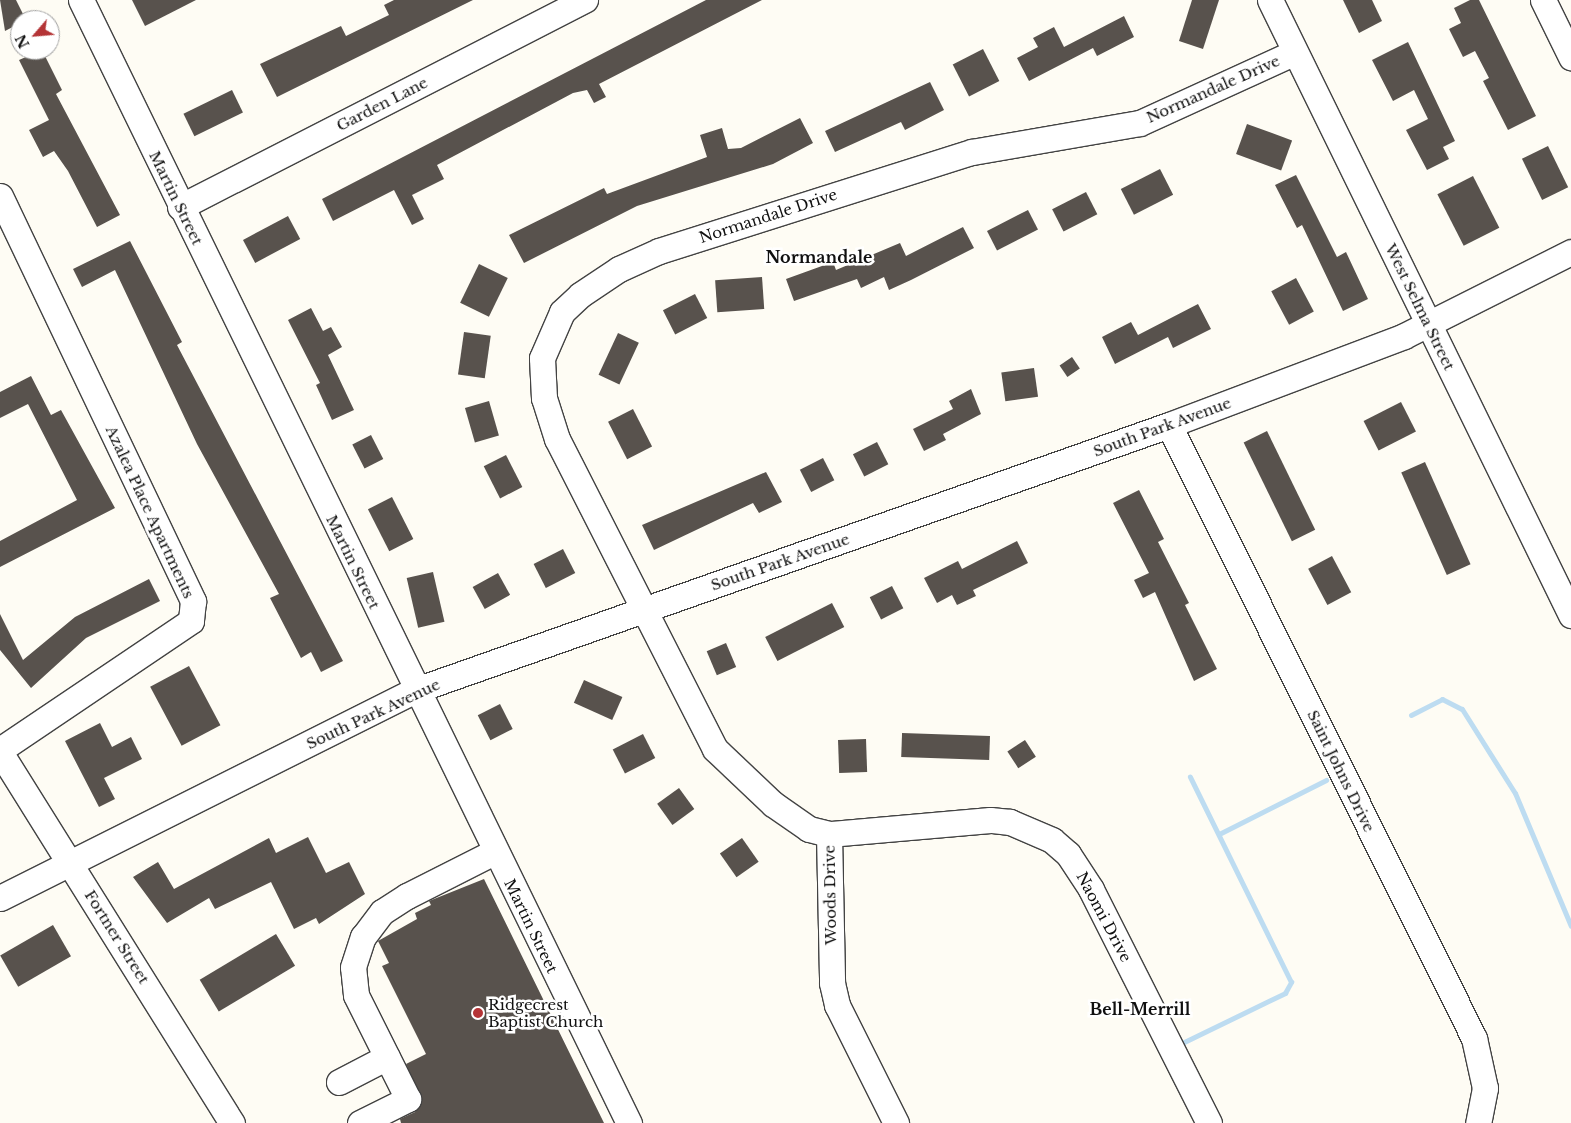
<!DOCTYPE html>
<html>
<head>
<meta charset="utf-8">
<style>
	body { margin:0 }
	#map { position:relative; width:1571px; height:1123px; overflow:hidden; background:#fefcf4; font-family:"Libre Baskerville",serif }
	div>[style] { position:absolute }
	.stream>* { height:5px; margin:-2.5px; padding:0 2.5px; transform-origin:2.5px; border-radius:2.5px; background:#bddcf1 }
	.building>* { inset:0; background:#58524d; transform-origin:0 0 }
	.roads { filter:drop-shadow(1px 0 #434343) drop-shadow(-1px 0 #434343) drop-shadow(0 1px #434343) drop-shadow(0 -1px #434343) }
	.minor>* { height:25px; margin:-12.5px; padding:0 12.5px; transform-origin:12.5px; border-radius:12.5px; background:#fff }
	.dots>* { width:14px; height:14px; translate:-50% -50%; box-sizing:border-box; border:2px solid #fff; border-radius:50% }
	span { translate:-50% -50%; white-space:nowrap; text-align:center; line-height:1.15; -webkit-text-stroke:5px #fff; paint-order:stroke }
	.street-label { font-size:15px; color:#101010 }
	.poi-label { font-size:15px; color:#101010 }
	.left { translate:0 -50%; text-align:left }
	.neighbourhood-label { font-size:16px; color:#101010; font-weight:700 }
	.north { position:absolute; left:10px; top:10px; width:50px; height:50px; box-sizing:border-box; background:#fff; border:1px solid #9f9f9f; border-radius:50%; rotate:243deg; font-size:14px; font-weight:700; line-height:20px; text-align:center; color:#101010 }
	.north::after { content:''; display:block; margin:auto; width:18px; height:22px; background:#b43436; clip-path:polygon(50% 0,100% 100%,50% 72%,0 100%) }
</style>
</head>
<body>
<div id="map">
	<div class="stream">
		<div style="left:1411px;top:715px;width:35px;rotate:-27deg"></div>
		<div style="left:1442px;top:699px;width:22px;rotate:27deg"></div>
		<div style="left:1462px;top:709px;width:99px;rotate:57.8deg"></div>
		<div style="left:1515px;top:793px;width:144px;rotate:67.2deg"></div>
		<div style="left:1219px;top:834px;width:120px;rotate:-26.8deg"></div>
		<div style="left:1180px;top:1044px;width:117px;rotate:-25.9deg"></div>
		<div style="left:1285px;top:993px;width:13px;rotate:-61deg"></div>
		<div style="left:1291px;top:982px;width:229px;rotate:-116.2deg"></div>
	</div>
	<div class="building">
		<div style="clip-path:polygon(0 0,16px 0,26px 20px,5px 31px)"></div>
		<div style="clip-path:polygon(132px 0,196px 0,145px 26px)"></div>
		<div style="clip-path:polygon(394px 0,473px 0,277px 97px,260px 64px,341px 26px,346px 36px,389px 15px,384px 5px)"></div>
		<div style="clip-path:polygon(706px 0,762px 0,599px 84px,606px 97px,594px 103px,587px 90px,573px 93px,437px 165px,444px 179px,412px 195px,424px 219px,412px 225px,394px 190px,333px 221px,322px 199px)"></div>
		<div style="clip-path:polygon(1192px 0,1219px 0,1203px 49px,1179px 41px)"></div>
		<div style="clip-path:polygon(1343px 0,1372px 0,1382px 21px,1359px 33px)"></div>
		<div style="clip-path:polygon(1470px 0,1479px 0,1536px 116px,1508px 130px,1483px 81px,1489px 78px,1475px 51px,1463px 57px,1449px 29px,1461px 23px,1454px 8px)"></div>
		<div style="clip-path:polygon(1124px 16px,1134px 37px,1097px 56px,1093px 48px,1029px 81px,1017px 58px,1038px 47px,1033px 38px,1054px 27px,1064px 47px)"></div>
		<div style="clip-path:polygon(1408px 42px,1455px 141px,1443px 147px,1449px 159px,1427px 170px,1406px 130px,1428px 119px,1414px 90px,1393px 101px,1372px 60px)"></div>
		<div style="left:983px;top:49px;width:36px;height:34px;rotate:63deg"></div>
		<div style="clip-path:polygon(42px 50px,62px 90px,56px 94px,120px 215px,97px 227px,68px 171px,54px 151px,43px 157px,29px 130px,49px 120px,19px 60px)"></div>
		<div style="clip-path:polygon(930px 82px,944px 110px,905px 130px,901px 122px,835px 152px,825px 131px)"></div>
		<div style="left:232px;top:90px;width:25px;height:54px;rotate:64deg"></div>
		<div style="clip-path:polygon(800px 118px,813px 143px,773px 164px,637px 206px,524px 263px,509px 235px,604px 188px,607px 194px,707px 157px,700px 135px,722px 128px,728px 149px,741px 148px)"></div>
		<div style="left:1247px;top:124px;width:48px;height:32px;rotate:20deg"></div>
		<div style="left:1548px;top:146px;width:46px;height:29px;rotate:64deg"></div>
		<div style="left:1160px;top:169px;width:29px;height:44px;rotate:63deg"></div>
		<div style="clip-path:polygon(1296px 175px,1337px 257px,1346px 252px,1368px 299px,1343px 311px,1302px 225px,1297px 228px,1275px 185px)"></div>
		<div style="left:1473px;top:176px;width:58px;height:40px;rotate:63deg"></div>
		<div style="left:1086px;top:192px;width:25px;height:38px;rotate:63deg"></div>
		<div style="left:1028px;top:210px;width:22px;height:46px;rotate:63deg"></div>
		<div style="left:288px;top:216px;width:26px;height:51px;rotate:62deg"></div>
		<div style="clip-path:polygon(963px 227px,974px 248px,911px 280px,889px 290px,884px 277px,861px 288px,857px 279px,794px 301px,786px 279px,833px 262px,836px 270px,900px 243px,906px 256px)"></div>
		<div style="clip-path:polygon(130px 241px,182px 342px,177px 345px,343px 661px,321px 672px,311px 652px,301px 658px,270px 598px,279px 594px,197px 444px,115px 270px,82px 287px,73px 269px)"></div>
		<div style="left:479px;top:264px;width:32px;height:43px;rotate:26deg"></div>
		<div style="left:762px;top:277px;width:32px;height:47px;rotate:86deg"></div>
		<div style="left:1296px;top:278px;width:38px;height:28px;rotate:62deg"></div>
		<div style="left:695px;top:294px;width:27px;height:36px;rotate:63deg"></div>
		<div style="clip-path:polygon(1198px 304px,1211px 329px,1173px 348px,1168px 337px,1115px 364px,1102px 337px,1131px 322px,1138px 335px)"></div>
		<div style="clip-path:polygon(311px 308px,323px 331px,331px 327px,342px 347px,328px 355px,354px 410px,332px 420px,316px 385px,320px 383px,288px 320px)"></div>
		<div style="left:464px;top:332px;width:27px;height:43px;rotate:8deg"></div>
		<div style="left:618px;top:333px;width:23px;height:46px;rotate:25deg"></div>
		<div style="left:1072px;top:357px;width:14px;height:15px;rotate:56deg"></div>
		<div style="left:1034px;top:368px;width:29px;height:33px;rotate:82deg"></div>
		<div style="clip-path:polygon(31px 376px,51px 415px,61px 410px,115px 508px,0 567px,0 541px,77px 500px,28px 404px,0 418px,0 392px)"></div>
		<div style="clip-path:polygon(971px 389px,981px 414px,943px 434px,946px 440px,924px 451px,913px 429px,953px 409px,949px 401px)"></div>
		<div style="left:489px;top:401px;width:36px;height:25px;rotate:74deg"></div>
		<div style="left:1401px;top:402px;width:33px;height:42px;rotate:63deg"></div>
		<div style="left:633px;top:409px;width:42px;height:28px;rotate:63deg"></div>
		<div style="left:1267px;top:431px;width:110px;height:26px;rotate:64deg"></div>
		<div style="left:371px;top:435px;width:27px;height:21px;rotate:63deg"></div>
		<div style="left:877px;top:442px;width:25px;height:27px;rotate:63deg"></div>
		<div style="left:506px;top:455px;width:36px;height:25px;rotate:63deg"></div>
		<div style="left:823px;top:458px;width:25px;height:26px;rotate:63deg"></div>
		<div style="left:1425px;top:462px;width:112px;height:26px;rotate:66deg"></div>
		<div style="clip-path:polygon(766px 472px,782px 502px,759px 513px,753px 503px,654px 550px,642px 525px)"></div>
		<div style="clip-path:polygon(1139px 490px,1164px 539px,1158px 542px,1189px 603px,1185px 605px,1217px 669px,1194px 681px,1155px 592px,1143px 598px,1134px 580px,1149px 573px,1113px 503px)"></div>
		<div style="left:392px;top:497px;width:47px;height:27px;rotate:63deg"></div>
		<div style="clip-path:polygon(1017px 541px,1028px 563px,973px 590px,976px 596px,957px 605px,952px 595px,937px 603px,924px 578px,958px 561px,962px 569px)"></div>
		<div style="left:563px;top:549px;width:27px;height:33px;rotate:63deg"></div>
		<div style="left:1332px;top:556px;width:41px;height:27px;rotate:62deg"></div>
		<div style="left:433px;top:572px;width:51px;height:27px;rotate:77deg"></div>
		<div style="left:498px;top:573px;width:25px;height:29px;rotate:61deg"></div>
		<div style="clip-path:polygon(149px 579px,160px 601px,86px 638px,31px 688px,0 650px,0 614px,23px 660px,75px 617px)"></div>
		<div style="left:892px;top:586px;width:25px;height:25px;rotate:63deg"></div>
		<div style="left:832px;top:603px;width:27px;height:75px;rotate:63deg"></div>
		<div style="left:726px;top:643px;width:26px;height:21px;rotate:67deg"></div>
		<div style="left:189px;top:666px;width:67px;height:44px;rotate:62deg"></div>
		<div style="left:584px;top:680px;width:42px;height:25px;rotate:24deg"></div>
		<div style="left:500px;top:704px;width:28px;height:25px;rotate:63deg"></div>
		<div style="clip-path:polygon(100px 723px,112px 747px,131px 737px,142px 759px,104px 778px,115px 799px,99px 807px,65px 741px)"></div>
		<div style="left:643px;top:734px;width:27px;height:34px;rotate:63deg"></div>
		<div style="left:990px;top:736px;width:24px;height:88px;rotate:92deg"></div>
		<div style="left:866px;top:739px;width:33px;height:28px;rotate:88deg"></div>
		<div style="left:1025px;top:740px;width:20px;height:21px;rotate:57deg"></div>
		<div style="left:679px;top:788px;width:26px;height:27px;rotate:54deg"></div>
		<div style="clip-path:polygon(308px 837px,326px 873px,349px 862px,365px 894px,319px 924px,316px 918px,294px 929px,271px 882px,215px 909px,209px 898px,167px 923px,133px 877px,158px 862px,174px 889px,269px 838px,276px 853px)"></div>
		<div style="left:742px;top:838px;width:29px;height:27px;rotate:55deg"></div>
		<div style="clip-path:polygon(484px 879px,604px 1123px,401px 1123px,400px 1119px,415px 1112px,422px 1100px,406px 1064px,426px 1054px,382px 966px,389px 963px,378px 941px,417px 919px,415px 913px,431px 905px,429px 901px)"></div>
		<div style="left:53px;top:925px;width:36px;height:61px;rotate:60deg"></div>
		<div style="left:276px;top:934px;width:37px;height:89px;rotate:59deg"></div>
	</div>
	<div class="roads">
		<div class="minor">
			<div style="left:81px;top:0;width:1250px;rotate:63.99deg"></div>
			<div style="left:1270px;top:0;width:685px;rotate:63.92deg"></div>
			<div style="left:1543px;top:0;width:64px;rotate:63.8deg"></div>
			<div style="left:0;top:196px;width:449px;rotate:64.5deg"></div>
			<div style="left:193px;top:601px;width:20px;rotate:96deg"></div>
			<div style="left:191px;top:621px;width:230px;rotate:146deg"></div>
			<div style="left:180px;top:207px;width:455px;rotate:-27.1deg"></div>
			<div style="left:1169px;top:425px;width:685px;rotate:63.55deg"></div>
			<div style="left:1474px;top:1038px;width:51px;rotate:77.6deg"></div>
			<div style="left:1485px;top:1088px;width:36px;rotate:101deg"></div>
			<div style="left:0;top:752px;width:438px;rotate:58deg"></div>
			<div style="left:829px;top:834px;width:149px;rotate:88.8deg"></div>
			<div style="left:832px;top:983px;width:23px;rotate:77deg"></div>
			<div style="left:837px;top:1005px;width:132px;rotate:63.4deg"></div>
			<div style="left:0;top:898px;width:465px;rotate:-26.6deg"></div>
			<div style="left:416px;top:690px;width:798px;rotate:-19.39deg"></div>
			<div style="left:1169px;top:425px;width:251px;rotate:-20.7deg"></div>
			<div style="left:1404px;top:336px;width:187px;rotate:-26.7deg"></div>
			<div style="left:339px;top:1082px;width:54px;rotate:-27.5deg"></div>
			<div style="left:360px;top:1123px;width:54px;rotate:-26.6deg"></div>
			<div style="left:408px;top:1099px;width:116px;rotate:-116.6deg"></div>
			<div style="left:356px;top:995px;width:28px;rotate:-96deg"></div>
			<div style="left:353px;top:967px;width:32px;rotate:-72deg"></div>
			<div style="left:363px;top:937px;width:31px;rotate:-53deg"></div>
			<div style="left:382px;top:912px;width:30px;rotate:-33deg"></div>
			<div style="left:407px;top:896px;width:97px;rotate:-26.8deg"></div>
			<div style="left:1209px;top:1123px;width:262px;rotate:-116.8deg"></div>
			<div style="left:1091px;top:889px;width:42px;rotate:-123.3deg"></div>
			<div style="left:1068px;top:854px;width:21px;rotate:-139deg"></div>
			<div style="left:1052px;top:840px;width:46px;rotate:-156.8deg"></div>
			<div style="left:1010px;top:822px;width:20px;rotate:-174deg"></div>
			<div style="left:990px;top:820px;width:162px;rotate:175deg"></div>
			<div style="left:829px;top:834px;width:21px;rotate:-166deg"></div>
			<div style="left:809px;top:829px;width:44px;rotate:-145.2deg"></div>
			<div style="left:773px;top:804px;width:80px;rotate:-136.5deg"></div>
			<div style="left:715px;top:749px;width:348px;rotate:-117deg"></div>
			<div style="left:557px;top:439px;width:43px;rotate:-107.6deg"></div>
			<div style="left:544px;top:398px;width:40px;rotate:-92.9deg"></div>
			<div style="left:542px;top:358px;width:50px;rotate:-66.5deg"></div>
			<div style="left:562px;top:312px;width:25px;rotate:-43deg"></div>
			<div style="left:580px;top:295px;width:47px;rotate:-33.7deg"></div>
			<div style="left:619px;top:269px;width:44px;rotate:-24.2deg"></div>
			<div style="left:659px;top:251px;width:328px;rotate:-17.6deg"></div>
			<div style="left:972px;top:152px;width:170px;rotate:-9.8deg"></div>
			<div style="left:1140px;top:123px;width:170px;rotate:-24.6deg"></div>
		</div>
	</div>
	<div class="dots">
		<div style="left:478px;top:1013px;background:#b43436"></div>
	</div>
	<div class="street-label">
		<span style="left:1213px;top:89px;rotate:-24deg">Normandale Drive</span>
		<span style="left:382px;top:104px;rotate:-27deg">Garden Lane</span>
		<span style="left:176px;top:198px;rotate:64deg">Martin Street</span>
		<span style="left:768px;top:216px;rotate:-18deg">Normandale Drive</span>
		<span style="left:1420px;top:307px;rotate:64deg">West Selma Street</span>
		<span style="left:1162px;top:427px;rotate:-20deg">South Park Avenue</span>
		<span style="left:150px;top:512px;rotate:65deg">Azalea Place Apartments</span>
		<span style="left:353px;top:562px;rotate:64deg">Martin Street</span>
		<span style="left:780px;top:562px;rotate:-19deg">South Park Avenue</span>
		<span style="left:373px;top:714px;rotate:-25deg">South Park Avenue</span>
		<span style="left:1341px;top:771px;rotate:64deg">Saint Johns Drive</span>
		<span style="left:830px;top:895px;rotate:-91deg">Woods Drive</span>
		<span style="left:1104px;top:917px;rotate:62deg">Naomi Drive</span>
		<span style="left:531px;top:926px;rotate:64deg">Martin Street</span>
		<span style="left:117px;top:937px;rotate:58deg">Fortner Street</span>
	</div>
	<div class="poi-label">
		<span class="left" style="left:488px;top:1013px">Ridgecrest<br>Baptist Church</span>
	</div>
	<div class="neighbourhood-label">
		<span style="left:819px;top:257px">Normandale</span>
		<span style="left:1140px;top:1009px">Bell-Merrill</span>
	</div>
	<div class="north">N</div>
</div>
</body>
</html>
